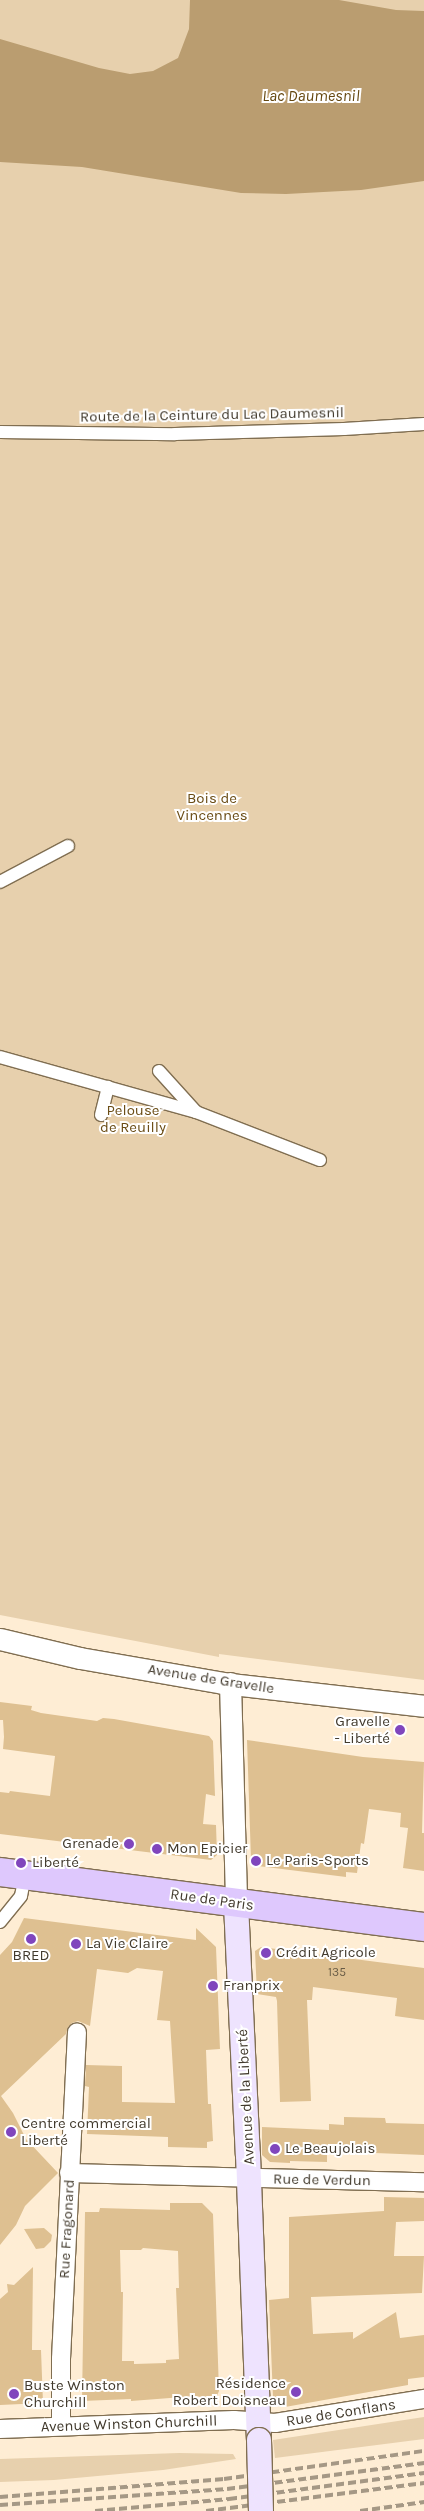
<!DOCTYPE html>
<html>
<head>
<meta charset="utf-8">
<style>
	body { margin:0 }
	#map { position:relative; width:424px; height:2511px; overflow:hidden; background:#feedd4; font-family:Karla,sans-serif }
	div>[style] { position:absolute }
	.green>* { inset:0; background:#e7d0ad }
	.water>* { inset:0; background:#ba9d70 }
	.building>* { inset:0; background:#dec091 }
	.roads { filter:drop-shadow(1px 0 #806e51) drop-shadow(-1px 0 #806e51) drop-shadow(0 1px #806e51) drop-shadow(0 -1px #806e51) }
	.pedestrian>* { height:12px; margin:-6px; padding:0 6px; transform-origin:6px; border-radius:6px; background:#fff }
	.minor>* { height:18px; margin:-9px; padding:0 9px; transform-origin:9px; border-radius:9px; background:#fff }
	.tertiary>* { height:21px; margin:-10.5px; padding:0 10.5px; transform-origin:10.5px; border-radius:10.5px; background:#fff }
	.secondary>* { height:24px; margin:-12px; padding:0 12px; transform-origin:12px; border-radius:12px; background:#eee3fe }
	.primary>* { height:28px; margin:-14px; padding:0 14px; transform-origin:14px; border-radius:14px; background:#dec8fd }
	.rail>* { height:4px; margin-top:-2px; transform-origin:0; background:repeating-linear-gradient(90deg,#a59885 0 8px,transparent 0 12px) }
	.bridges { filter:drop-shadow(1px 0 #806e51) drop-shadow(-1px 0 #806e51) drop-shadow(0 1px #806e51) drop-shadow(0 -1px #806e51) }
	.secondary-bridge>* { height:24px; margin:-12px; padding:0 12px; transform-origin:12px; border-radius:12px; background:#eee3fe }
	.dots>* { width:14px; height:14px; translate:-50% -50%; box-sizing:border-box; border:2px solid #fff; border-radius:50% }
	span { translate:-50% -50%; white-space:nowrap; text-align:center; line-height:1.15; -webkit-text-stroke:4px #fff; paint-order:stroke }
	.number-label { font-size:12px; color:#695c46 }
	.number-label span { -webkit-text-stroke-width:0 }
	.street-label { font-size:15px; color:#423a2d }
	.park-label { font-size:15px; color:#6b4d16 }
	.poi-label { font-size:15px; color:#423a2d }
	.right { translate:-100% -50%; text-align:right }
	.left { translate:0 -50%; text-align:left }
	.water-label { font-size:16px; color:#65470f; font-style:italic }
</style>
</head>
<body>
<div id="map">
	<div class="green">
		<div style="clip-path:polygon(0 0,424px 0,424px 1680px,219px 1654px,219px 1657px,0 1615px)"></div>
		<div style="clip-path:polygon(424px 2417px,424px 2439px,275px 2458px,273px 2440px)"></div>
		<div style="clip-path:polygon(179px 2453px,233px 2454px,236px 2459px,163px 2470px,54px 2480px,0 2482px,0 2459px)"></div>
	</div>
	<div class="water">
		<div style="clip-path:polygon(190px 0,339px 0,396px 10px,424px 11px,424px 181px,361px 190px,286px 194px,241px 193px,82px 167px,0 162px,0 39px,99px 68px,130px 74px,153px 71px,178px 58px,189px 29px)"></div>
	</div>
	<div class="building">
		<div style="clip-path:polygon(0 1702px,32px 1706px,31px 1710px,41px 1713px,97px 1721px,103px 1718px,114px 1719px,209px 1736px,213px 1741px,215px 1796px,206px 1794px,203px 1824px,216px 1825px,217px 1855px,211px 1860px,0 1834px,0 1792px,9px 1793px,10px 1791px,50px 1796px,55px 1756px,3px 1749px,4px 1737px,3px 1720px,0 1720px)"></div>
		<div style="clip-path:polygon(247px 1740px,363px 1757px,424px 1762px,422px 1833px,424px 1833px,424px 1871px,403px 1868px,408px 1828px,400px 1827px,401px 1813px,369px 1809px,364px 1844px,361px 1843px,357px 1873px,346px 1872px,346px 1877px,258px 1866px,251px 1860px)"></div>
		<div style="clip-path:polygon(24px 1918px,196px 1940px,196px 1928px,216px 1947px,220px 2049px,206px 2050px,208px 2104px,211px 2104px,213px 2141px,207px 2142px,207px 2148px,168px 2147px,168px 2137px,87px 2134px,89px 2087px,85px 2086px,86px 2065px,122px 2066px,122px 2102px,175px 2103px,170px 2021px,157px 2020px,163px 1971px,137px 1968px,128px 1973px,97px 1969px,90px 2026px,78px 2021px,72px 2023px,68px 2027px,66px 2034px,1px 2096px,13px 2113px,26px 2139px,58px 2173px,25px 2206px,16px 2225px,0 2245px,0 1955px,12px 1942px)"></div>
		<div style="clip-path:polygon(261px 1947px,424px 1968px,424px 2020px,395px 2016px,397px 1998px,313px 1987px,312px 2000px,307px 2000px,311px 2101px,280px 2102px,277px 2001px,276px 1997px,257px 1994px,255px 1951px)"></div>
		<div style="clip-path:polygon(344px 2117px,385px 2118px,386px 2123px,424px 2124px,424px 2155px,327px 2151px,327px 2162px,290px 2161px,290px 2163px,270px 2162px,262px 2155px,262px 2127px,329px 2130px,329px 2124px,344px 2125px)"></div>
		<div style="clip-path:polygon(384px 2197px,424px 2198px,424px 2221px,396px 2222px,394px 2256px,424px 2256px,422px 2293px,311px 2297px,313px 2334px,353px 2332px,353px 2339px,396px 2312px,400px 2338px,424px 2335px,424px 2377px,408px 2379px,408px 2385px,285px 2407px,273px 2398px,269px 2300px,289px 2298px,289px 2217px,384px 2211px)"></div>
		<div style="clip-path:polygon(evenodd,170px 2203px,202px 2203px,213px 2214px,219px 2391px,215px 2400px,196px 2396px,131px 2401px,131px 2399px,82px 2401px,85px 2212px,99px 2212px,100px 2208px,170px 2210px,170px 2203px,143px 2248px,178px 2251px,179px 2288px,176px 2288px,179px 2359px,166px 2360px,166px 2363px,134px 2364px,134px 2361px,122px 2361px,123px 2292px,121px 2292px,120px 2250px,141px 2250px,143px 2248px)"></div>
		<div style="clip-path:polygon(44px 2228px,52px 2235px,51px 2241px,44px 2248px,36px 2249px,24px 2229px)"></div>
		<div style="clip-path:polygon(33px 2267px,32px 2350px,41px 2350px,43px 2403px,0 2405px,0 2299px,8px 2292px,7px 2284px,14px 2285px)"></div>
	</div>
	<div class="roads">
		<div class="pedestrian">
			<div style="left:0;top:432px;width:175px;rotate:0.7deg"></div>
			<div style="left:175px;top:434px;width:169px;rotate:-1.7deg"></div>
			<div style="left:344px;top:429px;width:80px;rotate:-3.6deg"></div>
			<div style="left:0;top:882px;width:77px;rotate:-27.9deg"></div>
			<div style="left:0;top:1057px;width:204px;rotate:15.7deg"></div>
			<div style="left:196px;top:1112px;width:133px;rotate:21.2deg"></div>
			<div style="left:159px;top:1071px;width:55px;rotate:47.9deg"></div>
			<div style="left:101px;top:1115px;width:29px;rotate:-76deg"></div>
			<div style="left:0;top:1922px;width:33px;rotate:-51deg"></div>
			<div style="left:21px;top:1896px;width:21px;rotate:-79deg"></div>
		</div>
		<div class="minor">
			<div style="left:69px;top:2173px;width:355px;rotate:1.5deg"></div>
			<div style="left:61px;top:2426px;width:67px;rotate:-90deg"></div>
			<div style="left:61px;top:2359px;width:327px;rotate:-87.2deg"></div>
			<div style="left:0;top:2429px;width:234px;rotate:-2.2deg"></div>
			<div style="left:234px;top:2420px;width:41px;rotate:4.2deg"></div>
			<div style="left:275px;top:2423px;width:151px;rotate:-9.2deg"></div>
		</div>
		<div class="tertiary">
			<div style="left:0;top:1639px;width:82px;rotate:13.4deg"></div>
			<div style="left:80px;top:1658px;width:145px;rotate:9.9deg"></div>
			<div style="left:223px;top:1683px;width:202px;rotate:6.5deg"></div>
			<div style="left:230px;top:1683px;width:221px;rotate:88.4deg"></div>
		</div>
		<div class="secondary">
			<div style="left:236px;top:1904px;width:251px;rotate:87.3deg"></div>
			<div style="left:248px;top:2155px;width:285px;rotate:87.8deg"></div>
		</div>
		<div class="primary">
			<div style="left:0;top:1872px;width:428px;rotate:7.4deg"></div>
		</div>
	</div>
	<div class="rail">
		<div style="left:0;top:2497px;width:225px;rotate:-4.6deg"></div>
		<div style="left:224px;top:2479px;width:202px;rotate:-8deg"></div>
		<div style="left:0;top:2505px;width:228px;rotate:-4deg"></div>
		<div style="left:227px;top:2489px;width:199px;rotate:-7.5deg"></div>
		<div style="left:95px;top:2511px;width:135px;rotate:-5.1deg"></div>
		<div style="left:229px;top:2499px;width:197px;rotate:-7.6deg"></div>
		<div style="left:206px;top:2511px;width:220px;rotate:-7.3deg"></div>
		<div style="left:360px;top:2511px;width:65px;rotate:-8deg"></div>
	</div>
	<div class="bridges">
		<div class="secondary-bridge">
			<div style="left:259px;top:2440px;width:71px;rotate:88.4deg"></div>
		</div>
	</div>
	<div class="dots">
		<div style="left:400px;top:1730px;background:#8046bd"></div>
		<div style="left:129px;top:1844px;background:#8046bd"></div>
		<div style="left:157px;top:1849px;background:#8046bd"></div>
		<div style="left:256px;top:1861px;background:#8046bd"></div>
		<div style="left:21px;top:1863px;background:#8046bd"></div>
		<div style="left:31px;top:1939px;background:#8046bd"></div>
		<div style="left:76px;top:1944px;background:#8046bd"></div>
		<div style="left:266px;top:1953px;background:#8046bd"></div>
		<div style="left:213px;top:1986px;background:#8046bd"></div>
		<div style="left:11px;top:2132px;background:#8046bd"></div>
		<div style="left:275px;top:2149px;background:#8046bd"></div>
		<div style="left:296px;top:2392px;background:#8046bd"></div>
		<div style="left:14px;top:2394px;background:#8046bd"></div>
	</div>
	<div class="number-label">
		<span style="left:337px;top:1973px">135</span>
	</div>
	<div class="street-label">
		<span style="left:212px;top:415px;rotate:-1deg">Route de la Ceinture du Lac Daumesnil</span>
		<span style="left:211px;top:1679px;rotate:9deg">Avenue de Gravelle</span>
		<span style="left:212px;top:1900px;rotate:8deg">Rue de Paris</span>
		<span style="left:246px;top:2097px;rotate:-93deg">Avenue de la Liberté</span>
		<span style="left:322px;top:2180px;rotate:1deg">Rue de Verdun</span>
		<span style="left:67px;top:2229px;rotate:-87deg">Rue Fragonard</span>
		<span style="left:341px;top:2413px;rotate:-9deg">Rue de Conflans</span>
		<span style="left:129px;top:2424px;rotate:-2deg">Avenue Winston Churchill</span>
	</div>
	<div class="park-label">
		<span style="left:212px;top:807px">Bois de<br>Vincennes</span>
		<span style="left:133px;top:1119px">Pelouse<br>de Reuilly</span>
	</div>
	<div class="poi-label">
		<span class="right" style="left:390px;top:1730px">Gravelle<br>- Liberté</span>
		<span class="right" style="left:119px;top:1844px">Grenade</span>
		<span class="left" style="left:167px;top:1849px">Mon Epicier</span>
		<span class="left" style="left:266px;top:1861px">Le Paris-Sports</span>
		<span class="left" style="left:32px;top:1863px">Liberté</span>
		<span class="left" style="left:86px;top:1944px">La Vie Claire</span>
		<span class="left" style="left:276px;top:1953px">Crédit Agricole</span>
		<span style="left:31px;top:1956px">BRED</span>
		<span class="left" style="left:223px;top:1986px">Franprix</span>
		<span class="left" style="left:21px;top:2132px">Centre commercial<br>Liberté</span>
		<span class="left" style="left:285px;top:2149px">Le Beaujolais</span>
		<span class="right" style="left:286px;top:2392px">Résidence<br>Robert Doisneau</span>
		<span class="left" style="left:24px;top:2394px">Buste Winston<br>Churchill</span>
	</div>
	<div class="water-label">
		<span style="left:311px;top:96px">Lac Daumesnil</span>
	</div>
</div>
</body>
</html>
